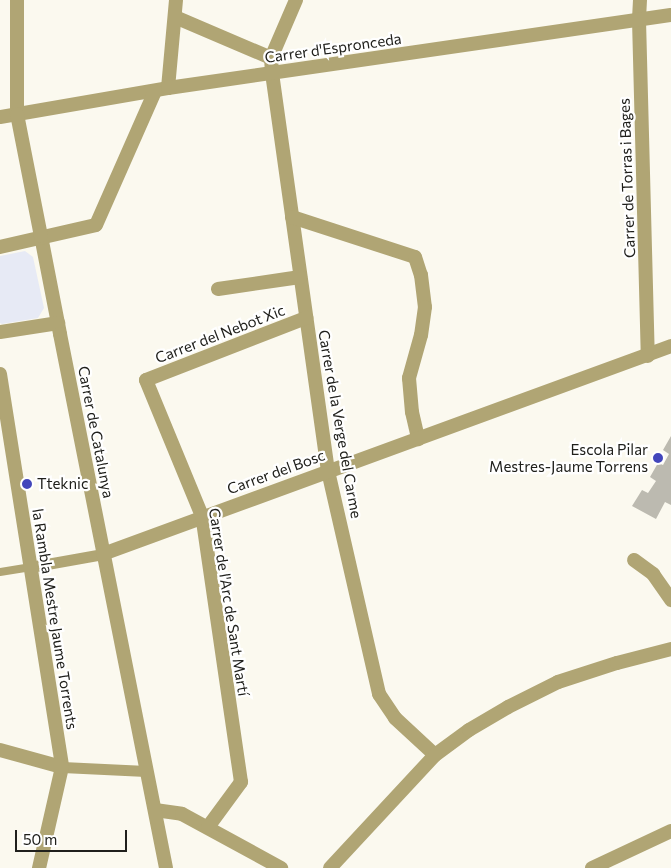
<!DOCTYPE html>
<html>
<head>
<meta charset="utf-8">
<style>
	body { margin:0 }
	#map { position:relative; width:671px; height:868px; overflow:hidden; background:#fbf9ef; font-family:Commissioner,sans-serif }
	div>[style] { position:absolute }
	.green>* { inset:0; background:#e7eaf5 }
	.building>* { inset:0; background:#bcbab0 }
	.service>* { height:8px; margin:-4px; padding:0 4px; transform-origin:4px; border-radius:4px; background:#b0a574 }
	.pedestrian>* { height:11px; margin:-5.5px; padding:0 5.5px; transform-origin:5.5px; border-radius:5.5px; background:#b0a574 }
	.minor>* { height:14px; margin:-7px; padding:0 7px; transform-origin:7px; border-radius:7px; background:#b0a574 }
	.tertiary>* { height:14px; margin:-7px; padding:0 7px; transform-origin:7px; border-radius:7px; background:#b0a574 }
	.dots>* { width:14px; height:14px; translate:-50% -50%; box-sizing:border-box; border:2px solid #fff; border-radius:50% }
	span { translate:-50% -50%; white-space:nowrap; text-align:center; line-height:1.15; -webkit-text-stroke:4.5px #fff; paint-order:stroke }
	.street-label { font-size:15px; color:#20201c }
	.poi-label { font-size:15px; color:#20201c }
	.right { translate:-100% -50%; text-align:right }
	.left { translate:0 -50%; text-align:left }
	.scale { position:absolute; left:15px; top:830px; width:112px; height:22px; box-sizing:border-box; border:2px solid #20201c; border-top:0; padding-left:6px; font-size:15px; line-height:18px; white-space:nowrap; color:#20201c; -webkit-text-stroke:4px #fff; paint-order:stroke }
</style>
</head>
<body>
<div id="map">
	<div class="green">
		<div style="clip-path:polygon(25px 251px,33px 257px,44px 308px,38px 318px,2px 324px,0 323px,0 256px)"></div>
	</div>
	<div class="building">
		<div style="clip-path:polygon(671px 436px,671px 505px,665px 502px,656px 519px,632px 506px,642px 490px,648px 493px,656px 481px,650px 477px,658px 463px,663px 465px,669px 454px,663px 450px)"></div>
	</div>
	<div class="service">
		<div style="left:0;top:572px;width:30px;rotate:-9deg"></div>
	</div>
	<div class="pedestrian">
		<div style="left:30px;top:567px;width:74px;rotate:-10.1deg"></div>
		<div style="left:62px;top:767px;width:84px;rotate:2.7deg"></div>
	</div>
	<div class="minor">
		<div style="left:296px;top:0;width:63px;rotate:113.3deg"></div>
		<div style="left:271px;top:58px;width:15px;rotate:86deg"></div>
		<div style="left:272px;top:73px;width:402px;rotate:82deg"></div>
		<div style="left:328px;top:471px;width:229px;rotate:77.1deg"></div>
		<div style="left:379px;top:694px;width:29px;rotate:56deg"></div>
		<div style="left:395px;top:718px;width:54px;rotate:42.8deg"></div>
		<div style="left:640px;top:0;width:20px;rotate:93deg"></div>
		<div style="left:639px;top:20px;width:336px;rotate:88.5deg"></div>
		<div style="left:175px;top:17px;width:104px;rotate:23.1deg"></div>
		<div style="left:168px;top:88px;width:88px;rotate:-84.8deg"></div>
		<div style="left:0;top:117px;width:170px;rotate:-9.8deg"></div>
		<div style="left:168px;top:88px;width:508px;rotate:-8.26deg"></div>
		<div style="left:292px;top:217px;width:129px;rotate:18deg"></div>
		<div style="left:415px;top:257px;width:19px;rotate:72deg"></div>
		<div style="left:421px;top:275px;width:32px;rotate:83deg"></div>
		<div style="left:425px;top:307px;width:28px;rotate:98deg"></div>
		<div style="left:421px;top:335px;width:45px;rotate:105.6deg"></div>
		<div style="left:409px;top:378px;width:34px;rotate:85deg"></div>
		<div style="left:412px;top:412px;width:28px;rotate:77deg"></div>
		<div style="left:41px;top:236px;width:100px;rotate:79deg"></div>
		<div style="left:0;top:247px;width:98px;rotate:-12.9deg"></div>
		<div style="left:96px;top:225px;width:146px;rotate:-66.2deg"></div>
		<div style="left:218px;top:289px;width:83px;rotate:-8.3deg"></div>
		<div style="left:0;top:332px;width:59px;rotate:-8.8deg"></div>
		<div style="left:0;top:374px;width:398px;rotate:81deg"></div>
		<div style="left:62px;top:767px;width:104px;rotate:102.8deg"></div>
		<div style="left:103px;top:554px;width:605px;rotate:-20.11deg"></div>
		<div style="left:634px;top:560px;width:24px;rotate:36deg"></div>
		<div style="left:653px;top:574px;width:32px;rotate:55deg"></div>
		<div style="left:0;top:750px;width:64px;rotate:15.3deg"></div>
		<div style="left:155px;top:810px;width:27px;rotate:8deg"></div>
		<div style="left:182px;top:814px;width:113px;rotate:28.6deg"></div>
		<div style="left:208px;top:827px;width:56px;rotate:-53.7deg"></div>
		<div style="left:241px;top:782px;width:269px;rotate:-98.3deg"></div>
		<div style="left:202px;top:516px;width:147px;rotate:-112.4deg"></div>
		<div style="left:146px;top:380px;width:172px;rotate:-21.2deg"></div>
		<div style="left:330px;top:868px;width:154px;rotate:-47.1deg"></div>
		<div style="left:435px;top:755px;width:42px;rotate:-36.3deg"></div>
		<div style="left:469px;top:730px;width:45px;rotate:-30.5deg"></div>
		<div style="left:508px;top:707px;width:56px;rotate:-26.6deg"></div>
		<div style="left:558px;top:682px;width:62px;rotate:-17.9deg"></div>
		<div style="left:617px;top:663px;width:56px;rotate:-14.5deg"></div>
		<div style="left:592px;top:868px;width:87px;rotate:-25.1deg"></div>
	</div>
	<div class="tertiary">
		<div style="left:17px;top:0;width:114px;rotate:90deg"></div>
		<div style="left:17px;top:114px;width:124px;rotate:78.9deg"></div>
		<div style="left:60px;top:334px;width:544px;rotate:78.77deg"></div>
	</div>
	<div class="dots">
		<div style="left:658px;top:458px;background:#4346bb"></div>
		<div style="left:27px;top:484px;background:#4346bb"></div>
	</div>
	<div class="street-label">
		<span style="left:333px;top:48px;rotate:-8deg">Carrer d'Espronceda</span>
		<span style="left:627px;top:178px;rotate:-92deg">Carrer de Torras i Bages</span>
		<span style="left:220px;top:334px;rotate:-21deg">Carrer del Nebot Xic</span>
		<span style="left:340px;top:424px;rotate:80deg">Carrer de la Verge del Carme</span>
		<span style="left:96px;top:432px;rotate:79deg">Carrer de Catalunya</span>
		<span style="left:276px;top:472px;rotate:-20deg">Carrer del Bosc</span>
		<span style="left:229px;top:602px;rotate:81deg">Carrer de l'Arc de Sant Martí</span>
		<span style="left:55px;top:619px;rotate:81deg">la Rambla Mestre Jaume Torrents</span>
	</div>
	<div class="poi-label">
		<span class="right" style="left:648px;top:458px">Escola Pilar<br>Mestres-Jaume Torrens</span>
		<span class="left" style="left:37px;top:484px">Tteknic</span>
	</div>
	<div class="scale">50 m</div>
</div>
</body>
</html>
